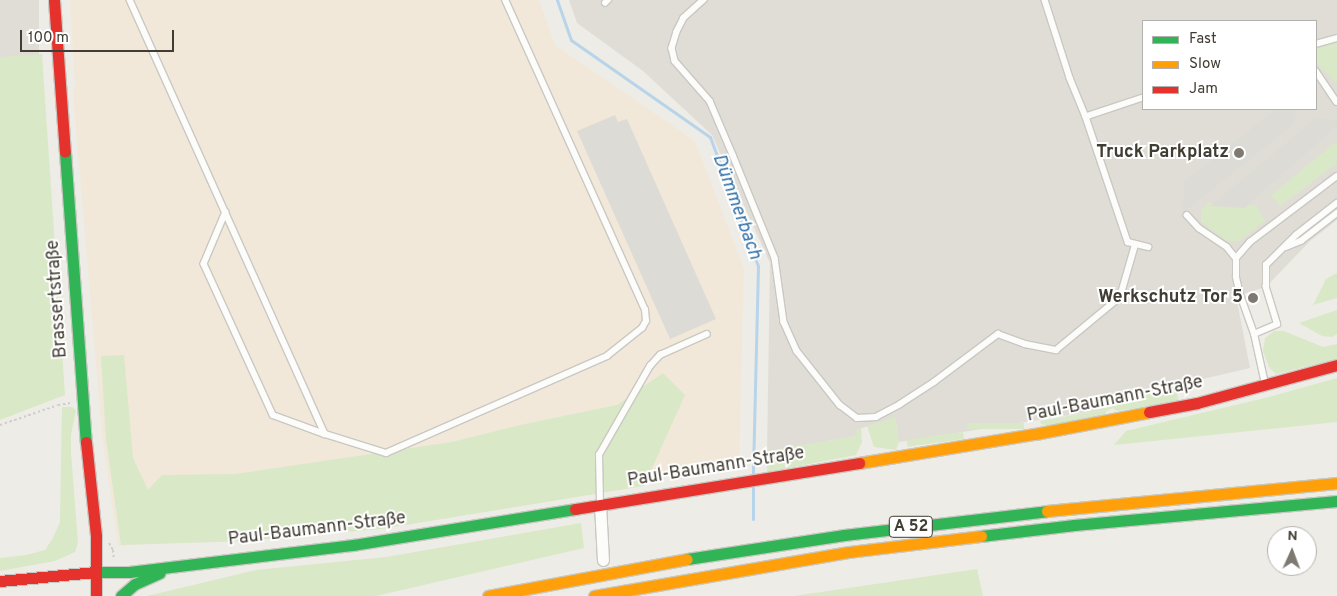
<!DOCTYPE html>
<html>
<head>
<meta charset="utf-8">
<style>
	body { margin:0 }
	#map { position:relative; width:1337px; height:596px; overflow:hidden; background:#eeece6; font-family:Overpass,sans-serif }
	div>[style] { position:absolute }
	.commercial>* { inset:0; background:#f1e8d9 }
	.industrial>* { inset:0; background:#e0ddd7; transform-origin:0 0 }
	.green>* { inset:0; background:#d9e8c7; transform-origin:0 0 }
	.parking>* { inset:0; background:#dddbd6 }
	.stream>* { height:3px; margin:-1.5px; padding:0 1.5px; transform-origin:1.5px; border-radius:1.5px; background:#b7d4ea }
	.path>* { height:2px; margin-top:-1px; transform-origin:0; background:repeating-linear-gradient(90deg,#cecdc9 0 2.5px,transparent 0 5px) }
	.roads { filter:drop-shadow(1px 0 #cac8c2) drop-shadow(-1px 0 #cac8c2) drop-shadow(0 1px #cac8c2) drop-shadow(0 -1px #cac8c2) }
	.lane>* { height:5.5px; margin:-2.75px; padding:0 2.75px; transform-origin:2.75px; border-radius:2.75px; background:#fcfcfb }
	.street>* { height:11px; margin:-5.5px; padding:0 5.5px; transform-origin:5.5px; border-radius:5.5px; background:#fcfcfb }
	.fast>* { height:11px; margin:-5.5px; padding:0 5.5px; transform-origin:5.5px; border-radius:5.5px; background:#30b455 }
	.slow>* { height:11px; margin:-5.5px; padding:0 5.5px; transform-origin:5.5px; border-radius:5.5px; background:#ff9f0a }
	.jam>* { height:11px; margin:-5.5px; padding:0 5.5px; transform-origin:5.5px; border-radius:5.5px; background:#e5322d }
	.dots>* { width:14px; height:14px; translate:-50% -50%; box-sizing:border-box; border:2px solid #fff; border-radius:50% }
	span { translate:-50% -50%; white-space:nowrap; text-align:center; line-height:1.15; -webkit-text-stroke:4px #fff; paint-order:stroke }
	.shield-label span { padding:1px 4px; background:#fff; border:1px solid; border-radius:4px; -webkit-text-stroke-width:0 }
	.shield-label { font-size:16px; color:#423d33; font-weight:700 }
	.poi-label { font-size:18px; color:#423d33; font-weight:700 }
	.right { translate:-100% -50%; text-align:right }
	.street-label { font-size:18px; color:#423d33 }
	.water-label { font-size:19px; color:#3271a8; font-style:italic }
	.legend { position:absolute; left:1142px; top:20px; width:175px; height:90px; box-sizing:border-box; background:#fff; border:1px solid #b3b1ad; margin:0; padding:6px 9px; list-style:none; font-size:15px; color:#423d33 }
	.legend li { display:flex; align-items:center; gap:10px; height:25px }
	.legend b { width:25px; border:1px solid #b3b1ad }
	.north { position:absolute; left:1267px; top:526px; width:50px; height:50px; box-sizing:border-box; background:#fff; border:1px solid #b3b1ad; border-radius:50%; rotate:2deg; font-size:14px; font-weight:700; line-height:20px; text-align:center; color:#423d33 }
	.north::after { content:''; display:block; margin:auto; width:18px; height:22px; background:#7e7a72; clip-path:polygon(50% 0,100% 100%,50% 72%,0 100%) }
	.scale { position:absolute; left:20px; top:30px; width:154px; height:22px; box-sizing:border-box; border:2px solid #423d33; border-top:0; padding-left:6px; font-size:15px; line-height:18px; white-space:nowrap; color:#423d33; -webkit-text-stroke:4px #fff; paint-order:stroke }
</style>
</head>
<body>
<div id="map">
	<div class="commercial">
		<div style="clip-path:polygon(70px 0,539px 0,555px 45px,695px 141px,744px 269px,739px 461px,414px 518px,118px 546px,102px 435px,73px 94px,75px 86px)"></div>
	</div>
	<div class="industrial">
		<div style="left:0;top:0;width:39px;height:57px"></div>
		<div style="clip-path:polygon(evenodd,569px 0,1337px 0,1337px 220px,1310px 241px,1266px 287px,1236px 296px,1250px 368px,1104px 402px,1102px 410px,899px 442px,895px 418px,856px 430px,856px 436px,767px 452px,770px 263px,712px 135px,643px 71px,577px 23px,569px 0,1143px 21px,1316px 21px,1316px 109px,1143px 109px,1143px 21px)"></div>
	</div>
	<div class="green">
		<div style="clip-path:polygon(1337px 42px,1337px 84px,1316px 62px,1316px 49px)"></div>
		<div style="clip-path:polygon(42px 54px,65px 395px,0 420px,0 57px)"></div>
		<div style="clip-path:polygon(1337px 141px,1337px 163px,1280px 206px,1271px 195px)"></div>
		<div style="clip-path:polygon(1208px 203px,1257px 206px,1265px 221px,1239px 241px,1227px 241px,1201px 222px,1201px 211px)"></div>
		<div style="clip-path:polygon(1337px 273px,1337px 298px,1313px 305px,1326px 279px)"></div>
		<div style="clip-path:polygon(1337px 310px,1337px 334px,1332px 337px,1322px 336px,1299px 323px)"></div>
		<div style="clip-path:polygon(1274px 331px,1284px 331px,1323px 347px,1337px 344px,1337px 359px,1276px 374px,1269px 367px,1263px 351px,1265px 338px)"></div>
		<div style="clip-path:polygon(124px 355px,133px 458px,148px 490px,162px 475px,235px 474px,452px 442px,520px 425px,617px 405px,663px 373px,685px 395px,644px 486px,381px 529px,247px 541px,121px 545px,106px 439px,101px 356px)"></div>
		<div style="clip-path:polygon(1337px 378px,1337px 422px,1114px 445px,1126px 431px,1269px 397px)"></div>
		<div style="clip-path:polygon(1175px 385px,1179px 402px,1117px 411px,1113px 408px,1107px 411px,1104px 416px,1047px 426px,1041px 424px,1040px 421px,1102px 410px,1104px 402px)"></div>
		<div style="clip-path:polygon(62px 407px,72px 407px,76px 410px,71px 435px,71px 452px,78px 543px,75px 552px,55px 561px,0 571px,0 558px,26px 555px,45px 550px,53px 538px,60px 522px)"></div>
		<div style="clip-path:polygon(895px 417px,899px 442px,896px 450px,874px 447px,867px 426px)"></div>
		<div style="left:1024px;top:423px;width:6px;height:57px;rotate:90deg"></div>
		<div style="clip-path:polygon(861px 428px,862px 442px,856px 455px,767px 472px,767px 451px,856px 436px,855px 430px)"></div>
		<div style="left:963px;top:432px;width:7px;height:57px;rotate:82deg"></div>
		<div style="clip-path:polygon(581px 523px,584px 548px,376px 596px,147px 596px,256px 570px,386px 557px)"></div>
		<div style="clip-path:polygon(977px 569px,983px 596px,794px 596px)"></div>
	</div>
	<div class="parking">
		<div style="clip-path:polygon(1276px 109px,1296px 109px,1295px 123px,1183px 213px,1184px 182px)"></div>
		<div style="clip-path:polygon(615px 115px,618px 122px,627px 119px,716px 319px,670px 339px,577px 131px)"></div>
		<div style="clip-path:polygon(1316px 118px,1337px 120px,1337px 126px,1244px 208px,1210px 206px)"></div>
	</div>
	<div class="stream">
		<div style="left:557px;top:0;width:42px;rotate:70.7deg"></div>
		<div style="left:571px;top:40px;width:169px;rotate:34.9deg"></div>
		<div style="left:710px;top:137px;width:138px;rotate:69.6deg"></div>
		<div style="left:758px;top:266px;width:210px;rotate:91.4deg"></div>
		<div style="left:753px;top:519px;width:34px;rotate:-90deg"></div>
	</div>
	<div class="path">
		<div style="left:0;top:425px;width:61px;rotate:-19deg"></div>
		<div style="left:58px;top:405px;width:13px;rotate:-9deg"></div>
		<div style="left:109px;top:543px;width:8px;rotate:60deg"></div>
		<div style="left:113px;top:550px;width:10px;rotate:84deg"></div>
	</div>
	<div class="roads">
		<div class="lane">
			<div style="left:130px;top:0;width:476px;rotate:65.8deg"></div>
			<div style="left:325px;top:434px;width:64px;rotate:17.3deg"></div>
			<div style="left:386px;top:453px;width:241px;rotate:-23.7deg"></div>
			<div style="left:607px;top:356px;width:45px;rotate:-38.7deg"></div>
			<div style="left:642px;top:328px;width:8px;rotate:-60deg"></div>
			<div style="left:646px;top:321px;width:11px;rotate:-95deg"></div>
			<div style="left:645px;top:310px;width:340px;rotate:-114.3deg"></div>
			<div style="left:704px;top:0;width:27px;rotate:138deg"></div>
			<div style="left:684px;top:18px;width:16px;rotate:117deg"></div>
			<div style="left:677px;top:32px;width:17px;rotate:107deg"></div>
			<div style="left:672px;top:48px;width:13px;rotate:77deg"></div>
			<div style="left:675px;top:61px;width:53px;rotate:48.8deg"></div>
			<div style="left:710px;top:101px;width:59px;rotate:66.9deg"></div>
			<div style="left:733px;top:155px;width:111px;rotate:67.8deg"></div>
			<div style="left:775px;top:258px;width:65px;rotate:82deg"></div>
			<div style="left:784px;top:322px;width:32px;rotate:66deg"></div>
			<div style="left:797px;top:351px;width:69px;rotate:51.5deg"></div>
			<div style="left:840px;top:405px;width:21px;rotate:37deg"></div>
			<div style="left:857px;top:418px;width:19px;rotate:-3deg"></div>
			<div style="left:876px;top:417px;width:27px;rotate:-28deg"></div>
			<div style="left:900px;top:404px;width:40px;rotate:-32.9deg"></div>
			<div style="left:934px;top:382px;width:80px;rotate:-36.9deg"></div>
			<div style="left:998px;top:334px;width:29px;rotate:20deg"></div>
			<div style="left:1025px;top:344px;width:32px;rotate:11deg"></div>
			<div style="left:1056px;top:350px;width:83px;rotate:-39.6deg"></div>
			<div style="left:1120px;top:297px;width:54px;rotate:-73.9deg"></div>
			<div style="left:1045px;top:0;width:82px;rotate:72.2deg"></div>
			<div style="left:1070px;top:78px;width:42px;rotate:67.7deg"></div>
			<div style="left:605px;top:3px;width:4px;rotate:-45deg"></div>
			<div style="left:1316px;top:44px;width:22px;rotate:-16deg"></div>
			<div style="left:1316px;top:71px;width:37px;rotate:56deg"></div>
			<div style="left:1143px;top:98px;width:60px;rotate:161.6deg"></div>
			<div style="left:1086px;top:117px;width:132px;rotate:71.4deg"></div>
			<div style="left:1128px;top:242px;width:21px;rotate:14deg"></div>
			<div style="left:226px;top:212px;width:56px;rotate:112.9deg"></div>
			<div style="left:204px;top:264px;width:166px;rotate:65.4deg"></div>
			<div style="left:273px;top:415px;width:55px;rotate:20.1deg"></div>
			<div style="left:1187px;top:215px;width:18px;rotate:47deg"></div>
			<div style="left:1199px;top:228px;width:34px;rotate:34deg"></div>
			<div style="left:1227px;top:247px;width:14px;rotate:51deg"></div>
			<div style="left:1286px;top:247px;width:16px;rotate:-22deg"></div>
			<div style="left:1301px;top:241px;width:46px;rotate:-37.9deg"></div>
			<div style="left:1254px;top:334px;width:25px;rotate:-23deg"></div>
			<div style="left:1277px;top:324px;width:39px;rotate:-107deg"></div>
			<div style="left:1266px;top:287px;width:22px;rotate:-90deg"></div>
			<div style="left:1266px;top:265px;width:42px;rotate:-45deg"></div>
			<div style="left:1296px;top:235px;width:52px;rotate:-38deg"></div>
			<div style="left:1265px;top:384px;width:51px;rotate:-102.4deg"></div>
			<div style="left:1254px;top:334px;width:41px;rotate:-109.7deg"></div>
			<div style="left:1240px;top:295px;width:18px;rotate:-103deg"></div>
			<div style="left:1236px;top:277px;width:19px;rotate:-90deg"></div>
			<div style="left:1236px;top:258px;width:21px;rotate:-49deg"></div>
			<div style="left:1250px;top:242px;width:109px;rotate:-37.2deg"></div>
			<div style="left:600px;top:503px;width:48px;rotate:-91.2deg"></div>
			<div style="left:599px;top:455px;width:103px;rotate:-60.2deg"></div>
			<div style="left:650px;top:366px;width:15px;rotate:-48deg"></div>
			<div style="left:660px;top:355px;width:51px;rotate:-24.1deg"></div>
		</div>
		<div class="street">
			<div style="left:600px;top:505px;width:55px;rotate:86.9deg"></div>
		</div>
		<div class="fast">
			<div style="left:65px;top:152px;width:291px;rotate:85.9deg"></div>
			<div style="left:981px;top:536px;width:94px;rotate:-6.7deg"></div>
			<div style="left:1074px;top:525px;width:264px;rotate:-5.2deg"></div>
			<div style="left:687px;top:559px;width:159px;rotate:-8.7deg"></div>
			<div style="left:844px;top:535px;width:204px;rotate:-6.7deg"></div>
			<div style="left:95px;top:572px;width:34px"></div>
			<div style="left:129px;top:572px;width:226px;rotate:-6.9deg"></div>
			<div style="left:353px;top:545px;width:225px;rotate:-9.2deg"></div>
			<div style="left:121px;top:596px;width:18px;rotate:-41deg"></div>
			<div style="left:135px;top:584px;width:27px;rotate:-24deg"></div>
		</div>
		<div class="slow">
			<div style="left:859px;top:463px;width:178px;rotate:-9.4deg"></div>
			<div style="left:1035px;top:434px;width:116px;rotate:-10.9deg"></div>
			<div style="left:1047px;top:511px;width:291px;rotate:-5.5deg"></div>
			<div style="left:488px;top:596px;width:202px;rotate:-10.5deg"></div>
			<div style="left:594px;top:596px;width:259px;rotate:-9.8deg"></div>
			<div style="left:849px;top:552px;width:133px;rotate:-6.9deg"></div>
		</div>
		<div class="jam">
			<div style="left:54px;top:0;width:152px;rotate:85.9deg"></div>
			<div style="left:1149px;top:412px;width:49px;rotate:-10.6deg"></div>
			<div style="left:1197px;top:403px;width:145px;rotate:-15.2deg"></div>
			<div style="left:86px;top:442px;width:95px;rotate:83.9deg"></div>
			<div style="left:96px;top:536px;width:60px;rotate:90deg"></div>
			<div style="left:575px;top:509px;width:288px;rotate:-9.2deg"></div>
			<div style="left:0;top:581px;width:95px;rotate:-5.4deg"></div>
		</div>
	</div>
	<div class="dots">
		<div style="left:1239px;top:153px;background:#7e7a72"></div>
		<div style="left:1253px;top:298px;background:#7e7a72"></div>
	</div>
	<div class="shield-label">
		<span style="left:911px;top:527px">A 52</span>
	</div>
	<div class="poi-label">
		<span class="right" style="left:1229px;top:153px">Truck Parkplatz</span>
		<span class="right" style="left:1243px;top:298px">Werkschutz Tor 5</span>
	</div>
	<div class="street-label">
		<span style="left:58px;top:299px;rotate:-94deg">Brassertstraße</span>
		<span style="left:1115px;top:400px;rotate:-11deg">Paul-Baumann-Straße</span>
		<span style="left:716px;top:468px;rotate:-9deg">Paul-Baumann-Straße</span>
		<span style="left:317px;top:530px;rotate:-7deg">Paul-Baumann-Straße</span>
	</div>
	<div class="water-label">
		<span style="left:736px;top:207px;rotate:70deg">Dümmerbach</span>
	</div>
	<ul class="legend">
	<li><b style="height:6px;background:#30b455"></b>Fast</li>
	<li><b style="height:6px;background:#ff9f0a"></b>Slow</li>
	<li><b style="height:6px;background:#e5322d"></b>Jam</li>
	</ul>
	<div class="north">N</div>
	<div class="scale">100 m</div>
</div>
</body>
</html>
